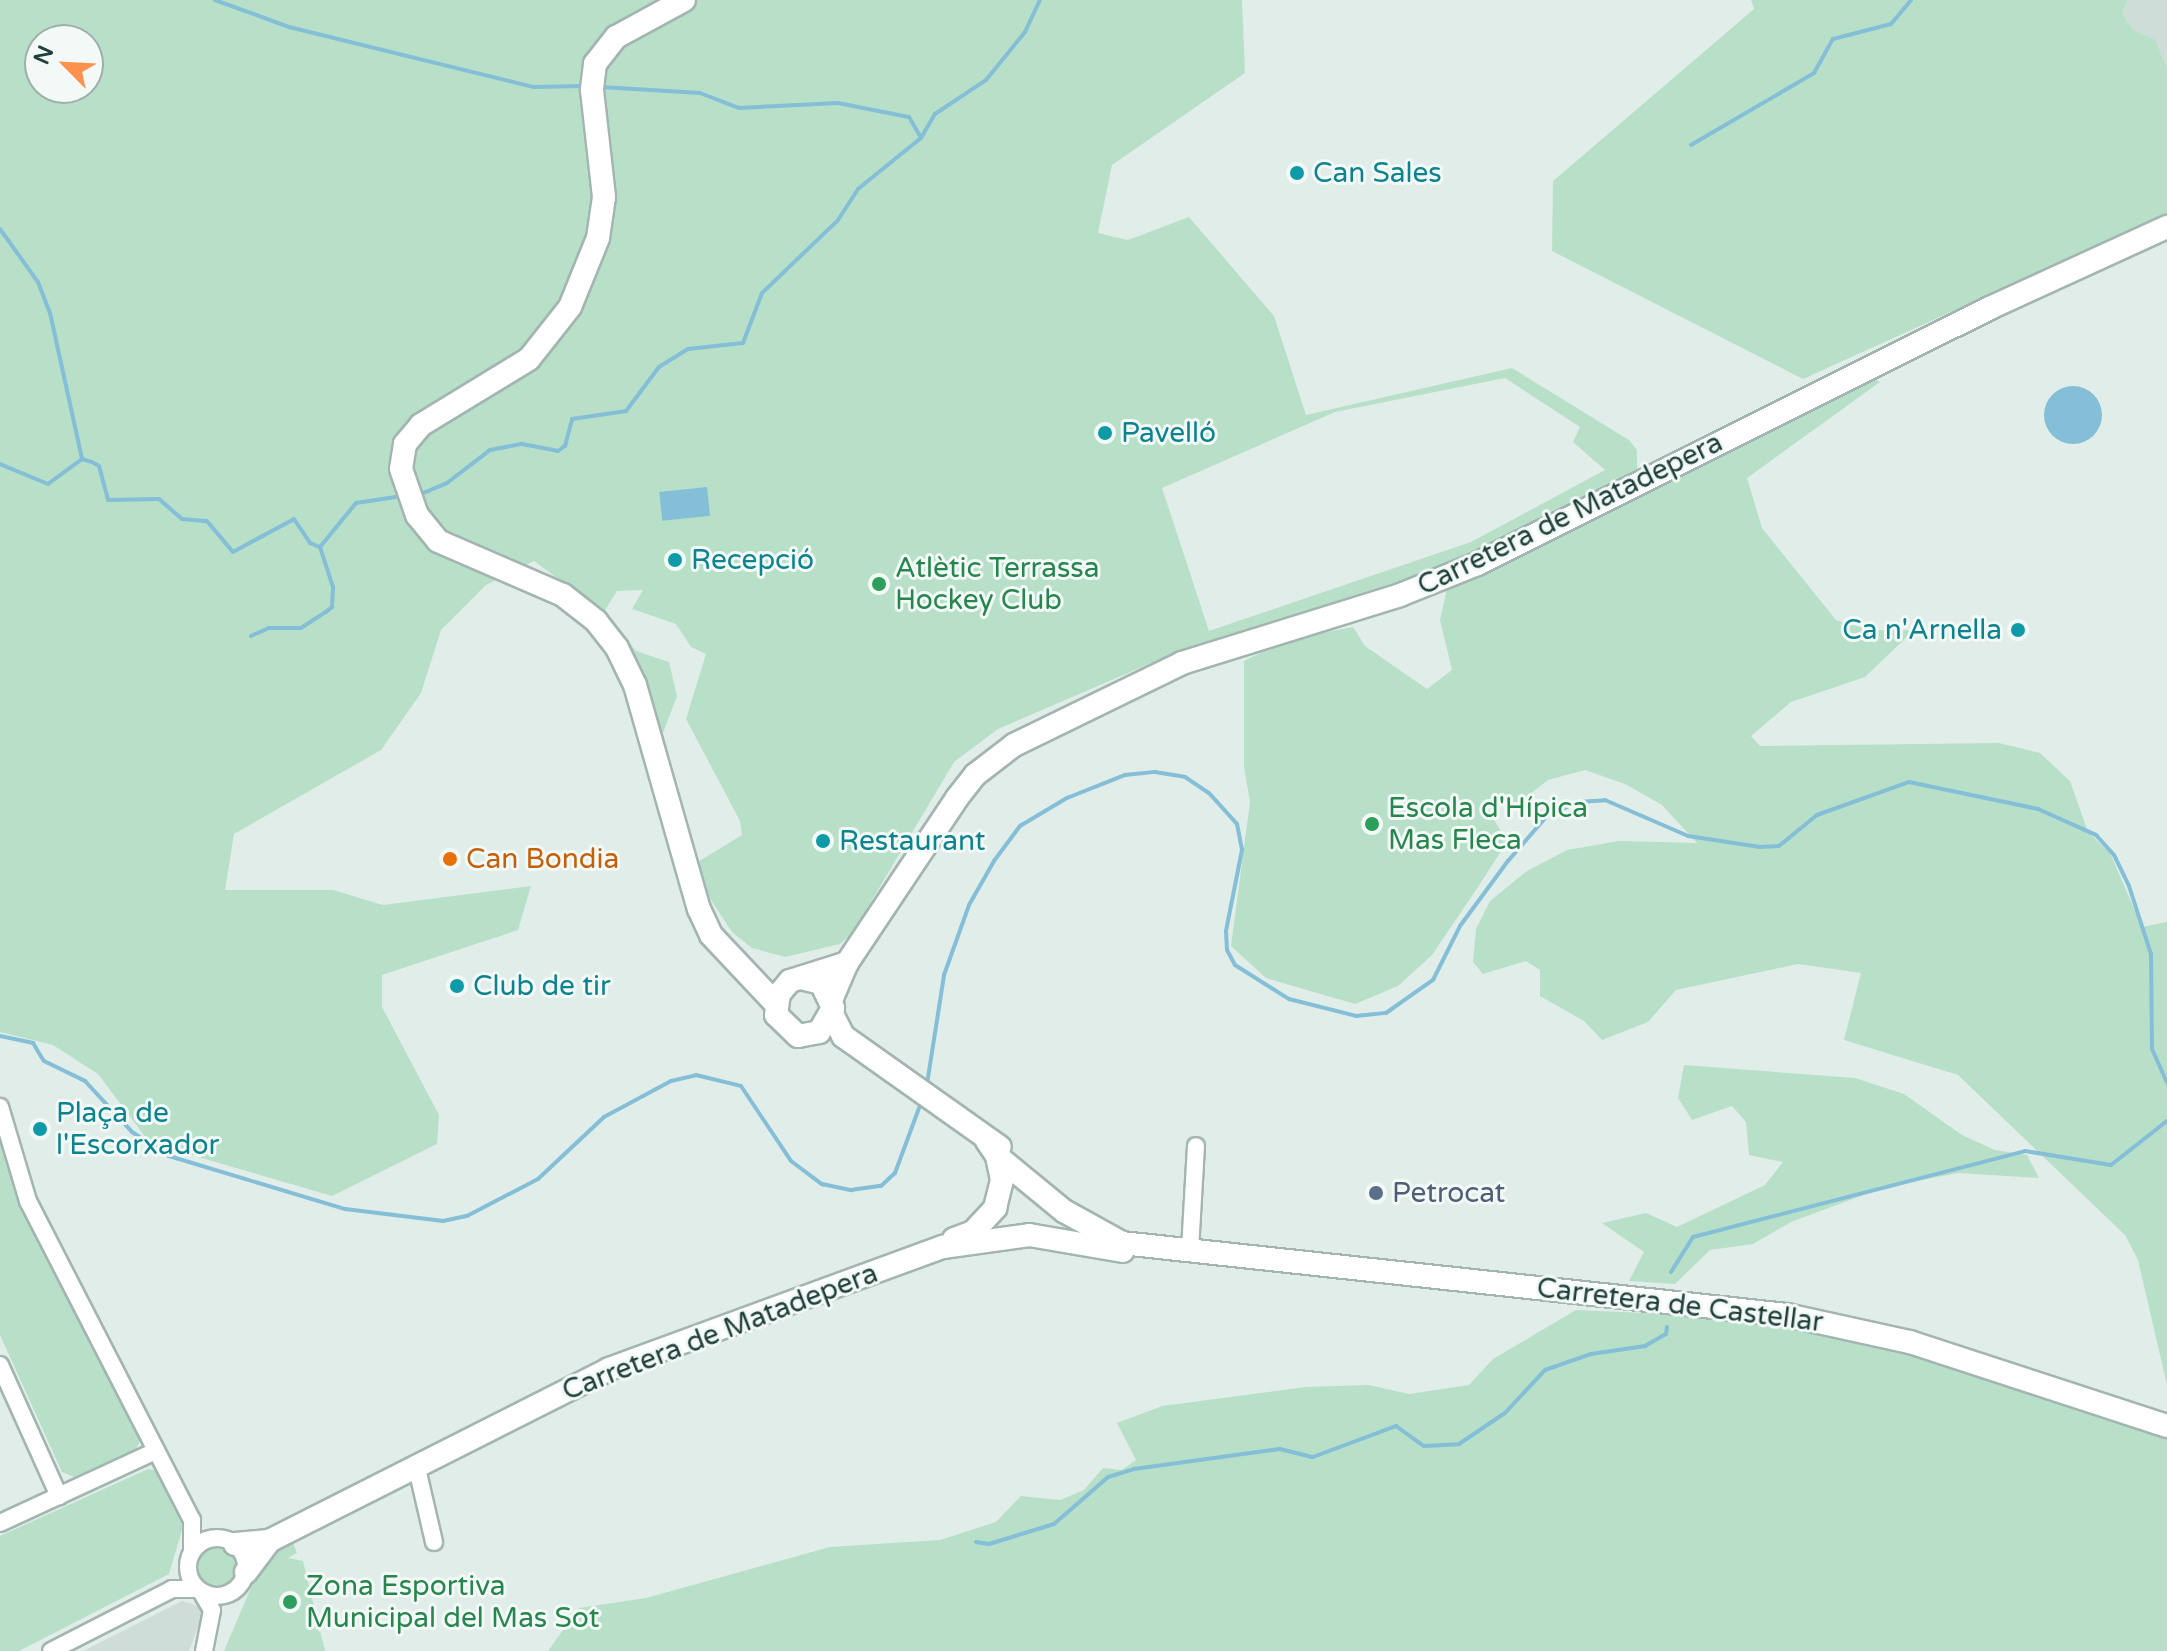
<!DOCTYPE html>
<html>
<head>
<meta charset="utf-8">
<style>
	body { margin:0 }
	#map { position:relative; width:2167px; height:1651px; overflow:hidden; background:#e1ede9; font-family:"Varela Round",sans-serif }
	div>[style] { position:absolute }
	.built>* { inset:0; background:#cfddd8 }
	.green>* { inset:0; background:#b8e0c8 }
	.round { border-radius:50% }
	.water>* { inset:0; background:#84bed7; transform-origin:0 0 }
	.stream>* { height:4px; margin:-2px; padding:0 2px; transform-origin:2px; border-radius:2px; background:#84bed7 }
	.roads { filter:drop-shadow(2px 0 #a3b5b1) drop-shadow(-2px 0 #a3b5b1) drop-shadow(0 2px #a3b5b1) drop-shadow(0 -2px #a3b5b1) }
	.street>* { height:16px; margin:-8px; padding:0 8px; transform-origin:8px; border-radius:8px; background:#fff }
	.street>.ring { margin:-8px; padding:0; box-sizing:content-box; background:none; border:16px solid #fff; border-radius:50% }
	.secondary>* { height:22px; margin:-11px; padding:0 11px; transform-origin:11px; border-radius:11px; background:#fff }
	.dots>* { width:22px; height:22px; translate:-50% -50%; box-sizing:border-box; border:4px solid #f2f9f6; border-radius:50% }
	span { translate:-50% -50%; white-space:nowrap; text-align:center; line-height:1.15; -webkit-text-stroke:6px #f2f9f6; paint-order:stroke }
	.culture-label { font-size:28px; color:#0d838f }
	.left { translate:0 -50%; text-align:left }
	.right { translate:-100% -50%; text-align:right }
	.street-label { font-size:28px; color:#203f3b }
	.leisure-label { font-size:28px; color:#27864d }
	.food-label { font-size:28px; color:#c56008 }
	.service-label { font-size:28px; color:#4e5e75 }
	.north { position:absolute; left:24px; top:24px; width:80px; height:80px; box-sizing:border-box; background:#f2f9f6; border:2px solid #9eafab; border-radius:50%; rotate:294deg; font-size:22px; font-weight:700; line-height:32px; text-align:center; color:#203f3b }
	.north::after { content:''; display:block; margin:auto; width:28px; height:36px; background:#fd924f; clip-path:polygon(50% 0,100% 100%,50% 72%,0 100%) }
</style>
</head>
<body>
<div id="map">
	<div class="built">
		<div style="clip-path:polygon(2128px 0,2167px 0,2167px 68px,2155px 39px,2133px 30px,2122px 13px)"></div>
		<div style="clip-path:polygon(182px 1601px,199px 1606px,203px 1614px,189px 1651px,83px 1651px)"></div>
	</div>
	<div class="green">
		<div style="clip-path:polygon(evenodd,0 0,1242px 0,1245px 73px,1112px 165px,1098px 233px,1128px 240px,1189px 217px,1274px 316px,1306px 415px,1512px 368px,1629px 440px,1637px 450px,1637px 469px,1632px 479px,1470px 559px,1186px 648px,998px 729px,954px 762px,853px 932px,840px 944px,785px 957px,752px 948px,732px 932px,699px 882px,625px 641px,602px 611px,534px 561px,486px 585px,441px 630px,421px 693px,381px 750px,234px 834px,225px 890px,333px 890px,383px 905px,531px 886px,518px 930px,382px 975px,382px 1007px,439px 1115px,437px 1144px,332px 1196px,150px 1143px,98px 1074px,53px 1045px,0 1032px,0 0,40px 40px,88px 40px,88px 88px,40px 88px,40px 40px,0 0,1505px 378px,1580px 427px,1573px 442px,1605px 470px,1471px 542px,1209px 631px,1162px 488px,1335px 412px,1505px 378px,0 0,643px 590px,632px 609px,676px 624px,691px 647px,706px 654px,686px 719px,740px 821px,742px 835px,696px 863px,663px 733px,677px 696px,669px 662px,636px 651px,605px 610px,617px 591px,643px 590px)"></div>
		<div style="clip-path:polygon(1751px 0,2128px 0,2122px 13px,2133px 30px,2155px 39px,2167px 68px,2167px 214px,1803px 379px,1552px 251px,1553px 181px,1754px 9px)"></div>
		<div style="clip-path:polygon(1866px 375px,1880px 382px,1747px 478px,1762px 528px,1836px 620px,1871px 630px,1914px 630px,1865px 677px,1791px 702px,1751px 736px,1760px 746px,1999px 743px,2040px 753px,2070px 781px,2088px 832px,2110px 853px,2142px 927px,2167px 922px,2167px 1385px,2138px 1260px,2125px 1235px,1958px 1075px,1844px 1040px,1861px 973px,1798px 964px,1676px 990px,1648px 1022px,1602px 1040px,1584px 1021px,1540px 996px,1540px 970px,1526px 961px,1483px 974px,1473px 962px,1476px 929px,1490px 901px,1527px 871px,1567px 850px,1619px 841px,1697px 843px,1662px 805px,1625px 784px,1585px 770px,1548px 780px,1520px 802px,1490px 802px,1487px 808px,1507px 842px,1478px 887px,1432px 955px,1398px 986px,1355px 1004px,1266px 978px,1231px 946px,1250px 802px,1244px 767px,1244px 661px,1289px 639px,1353px 627px,1365px 646px,1427px 689px,1452px 670px,1440px 620px,1448px 584px)"></div>
		<div style="clip-path:polygon(1684px 1065px,1855px 1078px,1904px 1094px,1962px 1135px,1995px 1150px,2027px 1155px,2039px 1178px,1958px 1173px,1885px 1187px,1791px 1222px,1753px 1244px,1710px 1250px,1675px 1284px,1629px 1281px,1644px 1252px,1602px 1223px,1646px 1213px,1677px 1227px,1765px 1185px,1783px 1162px,1749px 1155px,1746px 1122px,1732px 1106px,1692px 1120px,1678px 1098px)"></div>
		<div style="clip-path:polygon(0 1139px,18px 1199px,142px 1437px,136px 1449px,74px 1477px,62px 1472px,0 1335px)"></div>
		<div style="clip-path:polygon(1576px 1310px,1667px 1314px,1801px 1330px,1963px 1366px,2167px 1432px,2167px 1651px,548px 1651px,579px 1608px,646px 1598px,830px 1547px,940px 1540px,996px 1522px,1021px 1496px,1060px 1500px,1084px 1490px,1103px 1468px,1122px 1470px,1136px 1460px,1117px 1423px,1162px 1406px,1305px 1387px,1369px 1385px,1409px 1394px,1469px 1385px,1493px 1359px)"></div>
		<div style="clip-path:polygon(148px 1469px,158px 1471px,184px 1523px,169px 1574px,19px 1651px,0 1651px,0 1536px)"></div>
		<div style="clip-path:polygon(292px 1540px,297px 1553px,288px 1558px,303px 1561px,325px 1651px,224px 1651px,265px 1555px)"></div>
		<div class="round" style="left:196px;top:1546px;width:42px;height:42px"></div>
	</div>
	<div class="water">
		<div class="round" style="left:2044px;top:386px;width:58px;height:58px"></div>
		<div style="left:707px;top:487px;width:29px;height:48px;rotate:84deg"></div>
	</div>
	<div class="stream">
		<div style="left:215px;top:0;width:79px;rotate:20deg"></div>
		<div style="left:289px;top:27px;width:252px;rotate:13.8deg"></div>
		<div style="left:534px;top:87px;width:50px;rotate:-1.1deg"></div>
		<div style="left:601px;top:87px;width:99px;rotate:3.5deg"></div>
		<div style="left:700px;top:93px;width:42px;rotate:21deg"></div>
		<div style="left:739px;top:108px;width:99px;rotate:-2.9deg"></div>
		<div style="left:838px;top:103px;width:72px;rotate:11.2deg"></div>
		<div style="left:909px;top:117px;width:24px;rotate:60deg"></div>
		<div style="left:1691px;top:145px;width:143px;rotate:-30.3deg"></div>
		<div style="left:1814px;top:73px;width:39px;rotate:-61deg"></div>
		<div style="left:1833px;top:39px;width:60px;rotate:-14.5deg"></div>
		<div style="left:1891px;top:24px;width:31px;rotate:-50deg"></div>
		<div style="left:0;top:229px;width:65px;rotate:54.4deg"></div>
		<div style="left:38px;top:282px;width:33px;rotate:69deg"></div>
		<div style="left:50px;top:313px;width:149px;rotate:77.6deg"></div>
		<div style="left:0;top:464px;width:52px;rotate:22.6deg"></div>
		<div style="left:48px;top:484px;width:42px;rotate:-36.3deg"></div>
		<div style="left:82px;top:459px;width:10px;rotate:17deg"></div>
		<div style="left:92px;top:462px;width:8px;rotate:30deg"></div>
		<div style="left:99px;top:466px;width:35px;rotate:75deg"></div>
		<div style="left:108px;top:500px;width:51px;rotate:-1.1deg"></div>
		<div style="left:159px;top:499px;width:30px;rotate:41deg"></div>
		<div style="left:182px;top:519px;width:25px;rotate:5deg"></div>
		<div style="left:207px;top:521px;width:40px;rotate:50deg"></div>
		<div style="left:233px;top:552px;width:69px;rotate:-28.4deg"></div>
		<div style="left:294px;top:519px;width:29px;rotate:56deg"></div>
		<div style="left:310px;top:543px;width:11px;rotate:22deg"></div>
		<div style="left:421px;top:494px;width:28px;rotate:-23deg"></div>
		<div style="left:447px;top:483px;width:54px;rotate:-37.5deg"></div>
		<div style="left:490px;top:450px;width:33px;rotate:-11deg"></div>
		<div style="left:522px;top:444px;width:37px;rotate:11deg"></div>
		<div style="left:558px;top:451px;width:9px;rotate:-36deg"></div>
		<div style="left:565px;top:446px;width:28px;rotate:-75deg"></div>
		<div style="left:572px;top:419px;width:55px;rotate:-8.4deg"></div>
		<div style="left:626px;top:411px;width:55px;rotate:-53.1deg"></div>
		<div style="left:659px;top:367px;width:34px;rotate:-32deg"></div>
		<div style="left:688px;top:349px;width:55px;rotate:-6.2deg"></div>
		<div style="left:743px;top:343px;width:53px;rotate:-69.2deg"></div>
		<div style="left:762px;top:293px;width:105px;rotate:-43.8deg"></div>
		<div style="left:838px;top:220px;width:37px;rotate:-57deg"></div>
		<div style="left:858px;top:189px;width:81px;rotate:-39deg"></div>
		<div style="left:921px;top:138px;width:28px;rotate:-60deg"></div>
		<div style="left:935px;top:114px;width:61px;rotate:-33.7deg"></div>
		<div style="left:986px;top:80px;width:62px;rotate:-50.9deg"></div>
		<div style="left:1025px;top:32px;width:35px;rotate:-65deg"></div>
		<div style="left:251px;top:636px;width:20px;rotate:-24deg"></div>
		<div style="left:269px;top:628px;width:32px"></div>
		<div style="left:301px;top:628px;width:30px;rotate:-33deg"></div>
		<div style="left:326px;top:612px;width:8px;rotate:-40deg"></div>
		<div style="left:332px;top:607px;width:20px;rotate:-87deg"></div>
		<div style="left:333px;top:587px;width:42px;rotate:-108deg"></div>
		<div style="left:320px;top:547px;width:57px;rotate:-50.7deg"></div>
		<div style="left:356px;top:503px;width:40px;rotate:-8.5deg"></div>
		<div style="left:0;top:1036px;width:34px;rotate:12deg"></div>
		<div style="left:33px;top:1043px;width:21px;rotate:59deg"></div>
		<div style="left:44px;top:1061px;width:46px;rotate:26deg"></div>
		<div style="left:85px;top:1081px;width:69px;rotate:47.3deg"></div>
		<div style="left:132px;top:1132px;width:44px;rotate:33deg"></div>
		<div style="left:169px;top:1156px;width:184px;rotate:16.8deg"></div>
		<div style="left:345px;top:1209px;width:99px;rotate:7deg"></div>
		<div style="left:443px;top:1221px;width:25px;rotate:-12deg"></div>
		<div style="left:467px;top:1216px;width:80px;rotate:-27.5deg"></div>
		<div style="left:538px;top:1179px;width:91px;rotate:-43.2deg"></div>
		<div style="left:604px;top:1117px;width:76px;rotate:-28.2deg"></div>
		<div style="left:671px;top:1081px;width:26px;rotate:-13deg"></div>
		<div style="left:696px;top:1075px;width:46px;rotate:13.7deg"></div>
		<div style="left:741px;top:1086px;width:90px;rotate:56.3deg"></div>
		<div style="left:791px;top:1161px;width:39px;rotate:37deg"></div>
		<div style="left:822px;top:1184px;width:30px;rotate:12deg"></div>
		<div style="left:851px;top:1190px;width:30px;rotate:-8deg"></div>
		<div style="left:881px;top:1186px;width:19px;rotate:-43deg"></div>
		<div style="left:895px;top:1173px;width:78px;rotate:-69.7deg"></div>
		<div style="left:927px;top:1084px;width:110px;rotate:-81.1deg"></div>
		<div style="left:944px;top:975px;width:74px;rotate:-70.3deg"></div>
		<div style="left:969px;top:905px;width:51px;rotate:-60.4deg"></div>
		<div style="left:994px;top:861px;width:44px;rotate:-53.4deg"></div>
		<div style="left:1020px;top:826px;width:55px;rotate:-30.8deg"></div>
		<div style="left:1067px;top:798px;width:62px;rotate:-21.6deg"></div>
		<div style="left:1125px;top:775px;width:30px;rotate:-6deg"></div>
		<div style="left:1155px;top:772px;width:30px;rotate:9deg"></div>
		<div style="left:1185px;top:777px;width:29px;rotate:34deg"></div>
		<div style="left:1209px;top:793px;width:42px;rotate:47.9deg"></div>
		<div style="left:1237px;top:824px;width:26px;rotate:79deg"></div>
		<div style="left:1242px;top:850px;width:83px;rotate:101.2deg"></div>
		<div style="left:1226px;top:931px;width:19px;rotate:87deg"></div>
		<div style="left:1227px;top:950px;width:17px;rotate:62deg"></div>
		<div style="left:1235px;top:965px;width:64px;rotate:32.2deg"></div>
		<div style="left:1289px;top:999px;width:69px;rotate:14.2deg"></div>
		<div style="left:1356px;top:1016px;width:30px;rotate:-6deg"></div>
		<div style="left:1386px;top:1013px;width:57px;rotate:-35.1deg"></div>
		<div style="left:1433px;top:980px;width:60px;rotate:-63.4deg"></div>
		<div style="left:1460px;top:926px;width:81px;rotate:-53.6deg"></div>
		<div style="left:1508px;top:861px;width:60px;rotate:-49.1deg"></div>
		<div style="left:1547px;top:816px;width:35px;rotate:-24deg"></div>
		<div style="left:1579px;top:802px;width:26px;rotate:-4deg"></div>
		<div style="left:1605px;top:800px;width:90px;rotate:23.4deg"></div>
		<div style="left:1688px;top:836px;width:73px;rotate:8.7deg"></div>
		<div style="left:1760px;top:847px;width:19px;rotate:-3deg"></div>
		<div style="left:1779px;top:846px;width:49px;rotate:-39.2deg"></div>
		<div style="left:1817px;top:815px;width:98px;rotate:-19.7deg"></div>
		<div style="left:1909px;top:782px;width:132px;rotate:11.8deg"></div>
		<div style="left:2038px;top:809px;width:64px;rotate:24.1deg"></div>
		<div style="left:2096px;top:835px;width:27px;rotate:48deg"></div>
		<div style="left:2114px;top:855px;width:34px;rotate:64deg"></div>
		<div style="left:2129px;top:886px;width:71px;rotate:72.1deg"></div>
		<div style="left:2151px;top:954px;width:95px;rotate:89.4deg"></div>
		<div style="left:2152px;top:1049px;width:37px;rotate:66deg"></div>
		<div style="left:1671px;top:1272px;width:41px;rotate:-57.8deg"></div>
		<div style="left:1693px;top:1237px;width:343px;rotate:-14.5deg"></div>
		<div style="left:2025px;top:1151px;width:87px;rotate:9.2deg"></div>
		<div style="left:2111px;top:1165px;width:71px;rotate:-38.2deg"></div>
		<div style="left:976px;top:1542px;width:13px;rotate:9deg"></div>
		<div style="left:989px;top:1544px;width:68px;rotate:-17.1deg"></div>
		<div style="left:1054px;top:1524px;width:72px;rotate:-41deg"></div>
		<div style="left:1108px;top:1477px;width:27px;rotate:-17deg"></div>
		<div style="left:1134px;top:1469px;width:147px;rotate:-7.8deg"></div>
		<div style="left:1280px;top:1449px;width:34px;rotate:14deg"></div>
		<div style="left:1313px;top:1457px;width:89px;rotate:-20.5deg"></div>
		<div style="left:1396px;top:1426px;width:34px;rotate:36deg"></div>
		<div style="left:1424px;top:1446px;width:35px;rotate:-3deg"></div>
		<div style="left:1459px;top:1444px;width:55px;rotate:-34deg"></div>
		<div style="left:1505px;top:1413px;width:59px;rotate:-47.1deg"></div>
		<div style="left:1545px;top:1370px;width:49px;rotate:-19.2deg"></div>
		<div style="left:1591px;top:1354px;width:55px;rotate:-8.4deg"></div>
		<div style="left:1645px;top:1346px;width:24px;rotate:-30deg"></div>
		<div style="left:1666px;top:1334px;width:7px;rotate:-82deg"></div>
	</div>
	<div class="roads">
		<div class="street">
			<div style="left:0;top:1107px;width:98px;rotate:73.4deg"></div>
			<div style="left:28px;top:1201px;width:359px;rotate:62.8deg"></div>
			<div style="left:192px;top:1520px;width:31px;rotate:90deg"></div>
			<div style="left:1190px;top:1250px;width:104px;rotate:-86.7deg"></div>
			<div style="left:0;top:1365px;width:144px;rotate:65.8deg"></div>
			<div style="left:416px;top:1464px;width:80px;rotate:77deg"></div>
			<div style="left:0;top:1523px;width:172px;rotate:-24.8deg"></div>
			<div class="ring" style="left:188px;top:1538px;width:42px;height:42px"></div>
			<div style="left:202px;top:1593px;width:20px;rotate:60deg"></div>
			<div style="left:212px;top:1610px;width:42px;rotate:101deg"></div>
			<div style="left:51px;top:1651px;width:136px;rotate:-27.1deg"></div>
			<div style="left:172px;top:1589px;width:25px"></div>
		</div>
		<div class="secondary">
			<div style="left:684px;top:0;width:77px;rotate:151.4deg"></div>
			<div style="left:616px;top:37px;width:34px;rotate:128deg"></div>
			<div style="left:595px;top:64px;width:26px;rotate:97deg"></div>
			<div style="left:592px;top:90px;width:108px;rotate:83.6deg"></div>
			<div style="left:604px;top:197px;width:41px;rotate:98.3deg"></div>
			<div style="left:598px;top:238px;width:74px;rotate:112.1deg"></div>
			<div style="left:570px;top:307px;width:66px;rotate:128.3deg"></div>
			<div style="left:529px;top:359px;width:127px;rotate:148.6deg"></div>
			<div style="left:421px;top:425px;width:25px;rotate:130deg"></div>
			<div style="left:405px;top:444px;width:25px;rotate:99deg"></div>
			<div style="left:401px;top:469px;width:49px;rotate:70.8deg"></div>
			<div style="left:417px;top:515px;width:33px;rotate:51deg"></div>
			<div style="left:438px;top:541px;width:136px;rotate:23.4deg"></div>
			<div style="left:563px;top:595px;width:42px;rotate:38.2deg"></div>
			<div style="left:596px;top:621px;width:34px;rotate:52deg"></div>
			<div style="left:617px;top:648px;width:41px;rotate:64.1deg"></div>
			<div style="left:635px;top:685px;width:233px;rotate:74.1deg"></div>
			<div style="left:699px;top:909px;width:29px;rotate:65deg"></div>
			<div style="left:711px;top:935px;width:95px;rotate:46.7deg"></div>
			<div style="left:805px;top:979px;width:16px;rotate:14deg"></div>
			<div style="left:821px;top:983px;width:28px;rotate:64deg"></div>
			<div style="left:833px;top:1008px;width:28px;rotate:120deg"></div>
			<div style="left:819px;top:1032px;width:21px;rotate:169deg"></div>
			<div style="left:798px;top:1036px;width:30px;rotate:-136deg"></div>
			<div style="left:776px;top:1015px;width:21px;rotate:-82deg"></div>
			<div style="left:779px;top:994px;width:17px;rotate:-50deg"></div>
			<div style="left:790px;top:981px;width:60px;rotate:-17.5deg"></div>
			<div style="left:832px;top:998px;width:38px;rotate:-67deg"></div>
			<div style="left:847px;top:963px;width:198px;rotate:-56.3deg"></div>
			<div style="left:957px;top:798px;width:29px;rotate:-52deg"></div>
			<div style="left:975px;top:775px;width:49px;rotate:-37.6deg"></div>
			<div style="left:1014px;top:745px;width:187px;rotate:-26deg"></div>
			<div style="left:1182px;top:663px;width:228px;rotate:-17.3deg"></div>
			<div style="left:1400px;top:595px;width:83px;rotate:-21.9deg"></div>
			<div style="left:1477px;top:564px;width:573px;rotate:-26.52deg"></div>
			<div style="left:1990px;top:308px;width:195px;rotate:-24.6deg"></div>
			<div style="left:832px;top:1014px;width:25px;rotate:63deg"></div>
			<div style="left:843px;top:1036px;width:192px;rotate:35.3deg"></div>
			<div style="left:987px;top:1141px;width:18px;rotate:56deg"></div>
			<div style="left:997px;top:1156px;width:87px;rotate:39.4deg"></div>
			<div style="left:1064px;top:1211px;width:66px;rotate:28.9deg"></div>
			<div style="left:1122px;top:1243px;width:669px;rotate:6.18deg"></div>
			<div style="left:1787px;top:1315px;width:126px;rotate:12.4deg"></div>
			<div style="left:1910px;top:1342px;width:270px;rotate:18.1deg"></div>
			<div style="left:954px;top:1239px;width:20px;rotate:-20deg"></div>
			<div style="left:973px;top:1232px;width:33px;rotate:-47deg"></div>
			<div style="left:995px;top:1208px;width:29px;rotate:-76deg"></div>
			<div style="left:1002px;top:1180px;width:25px;rotate:-102deg"></div>
			<div style="left:235px;top:1544px;width:34px;rotate:-5deg"></div>
			<div style="left:269px;top:1541px;width:381px;rotate:-26.8deg"></div>
			<div style="left:609px;top:1369px;width:356px;rotate:-20.1deg"></div>
			<div style="left:943px;top:1247px;width:87px;rotate:-7.9deg"></div>
			<div style="left:1029px;top:1235px;width:95px;rotate:9.7deg"></div>
			<div style="left:246px;top:1572px;width:39px;rotate:-53deg"></div>
		</div>
	</div>
	<div class="dots">
		<div style="left:1297px;top:173px;background:#0f9aa8"></div>
		<div style="left:1105px;top:433px;background:#0f9aa8"></div>
		<div style="left:675px;top:560px;background:#0f9aa8"></div>
		<div style="left:879px;top:584px;background:#2e9e5b"></div>
		<div style="left:2018px;top:630px;background:#0f9aa8"></div>
		<div style="left:1372px;top:824px;background:#2e9e5b"></div>
		<div style="left:823px;top:841px;background:#0f9aa8"></div>
		<div style="left:450px;top:859px;background:#e8710a"></div>
		<div style="left:457px;top:986px;background:#0f9aa8"></div>
		<div style="left:40px;top:1129px;background:#0f9aa8"></div>
		<div style="left:1376px;top:1193px;background:#5c6f8a"></div>
		<div style="left:290px;top:1602px;background:#2e9e5b"></div>
	</div>
	<div class="culture-label">
		<span class="left" style="left:1313px;top:173px">Can Sales</span>
		<span class="left" style="left:1121px;top:433px">Pavelló</span>
		<span class="left" style="left:691px;top:560px">Recepció</span>
		<span class="right" style="left:2002px;top:630px">Ca n'Arnella</span>
		<span class="left" style="left:839px;top:841px">Restaurant</span>
		<span class="left" style="left:473px;top:986px">Club de tir</span>
		<span class="left" style="left:56px;top:1129px">Plaça de<br>l'Escorxador</span>
	</div>
	<div class="street-label">
		<span style="left:1570px;top:514px;rotate:-26deg">Carretera de Matadepera</span>
		<span style="left:1680px;top:1305px;rotate:7deg">Carretera de Castellar</span>
		<span style="left:720px;top:1332px;rotate:-21deg">Carretera de Matadepera</span>
	</div>
	<div class="leisure-label">
		<span class="left" style="left:895px;top:584px">Atlètic Terrassa<br>Hockey Club</span>
		<span class="left" style="left:1388px;top:824px">Escola d'Hípica<br>Mas Fleca</span>
		<span class="left" style="left:306px;top:1602px">Zona Esportiva<br>Municipal del Mas Sot</span>
	</div>
	<div class="food-label">
		<span class="left" style="left:466px;top:859px">Can Bondia</span>
	</div>
	<div class="service-label">
		<span class="left" style="left:1392px;top:1193px">Petrocat</span>
	</div>
	<div class="north">N</div>
</div>
</body>
</html>
